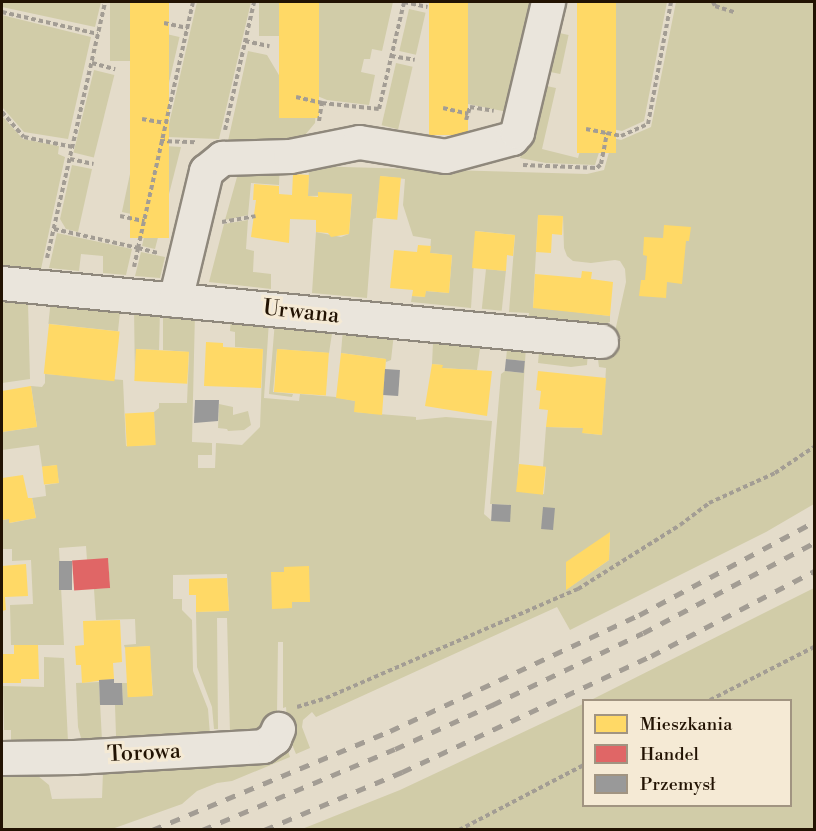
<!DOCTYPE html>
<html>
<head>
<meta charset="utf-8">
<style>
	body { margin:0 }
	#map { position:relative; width:816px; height:831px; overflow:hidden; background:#e4dcca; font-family:"Libre Bodoni",serif }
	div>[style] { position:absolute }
	.green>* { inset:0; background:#d1cca8; transform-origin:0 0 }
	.homes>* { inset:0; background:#ffd966; transform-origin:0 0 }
	.shops>* { inset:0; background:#e06666; transform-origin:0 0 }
	.industry>* { inset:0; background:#999; transform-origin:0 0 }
	.path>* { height:4px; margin-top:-2px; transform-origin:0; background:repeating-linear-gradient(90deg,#a39d94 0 4.5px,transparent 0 7.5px) }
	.roads { filter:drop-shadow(2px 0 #8f887c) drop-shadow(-2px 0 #8f887c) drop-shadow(0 2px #8f887c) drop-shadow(0 -2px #8f887c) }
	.minor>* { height:33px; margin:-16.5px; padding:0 16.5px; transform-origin:16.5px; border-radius:16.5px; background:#eae5dc }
	.rail>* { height:4.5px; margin-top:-2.25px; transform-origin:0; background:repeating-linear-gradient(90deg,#a39d94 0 10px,transparent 0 20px) }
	span { translate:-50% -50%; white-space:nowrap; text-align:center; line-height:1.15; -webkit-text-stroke:6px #f5ead5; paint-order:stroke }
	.street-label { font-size:22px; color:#221303 }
	.frame { position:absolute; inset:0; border:3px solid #221303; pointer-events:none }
	.legend { position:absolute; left:582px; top:699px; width:210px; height:108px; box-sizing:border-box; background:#f5ead5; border:2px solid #a19481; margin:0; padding:8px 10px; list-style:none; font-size:18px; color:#221303 }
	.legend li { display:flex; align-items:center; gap:12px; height:30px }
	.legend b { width:30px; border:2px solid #a19481 }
</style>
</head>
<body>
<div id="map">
	<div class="green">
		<div style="clip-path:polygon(2px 2px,101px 2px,95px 27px,2px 7px)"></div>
		<div style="left:110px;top:2px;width:20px;height:59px"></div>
		<div style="clip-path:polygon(197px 2px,251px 2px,219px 139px,166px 137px)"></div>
		<div style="left:259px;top:2px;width:20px;height:34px"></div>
		<div style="clip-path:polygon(319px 2px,393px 2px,382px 51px,372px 49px,370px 59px,364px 59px,361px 72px,375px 75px,369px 105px,327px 100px,310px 93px,313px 81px,300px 78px)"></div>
		<div style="clip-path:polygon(468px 2px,540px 2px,513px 113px,468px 104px,467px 109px,461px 108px,464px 97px,446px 93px)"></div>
		<div style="clip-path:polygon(616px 2px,667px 2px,644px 121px,622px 131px,587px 124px)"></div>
		<div style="clip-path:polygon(evenodd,676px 2px,814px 2px,814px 504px,766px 532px,570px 630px,557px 607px,316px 717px,312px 712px,303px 720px,302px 727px,310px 748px,296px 754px,291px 742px,286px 745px,290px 757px,232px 781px,217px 783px,197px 791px,182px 804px,112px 829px,2px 830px,2px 774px,38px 776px,49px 785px,52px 799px,102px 798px,103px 772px,263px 755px,287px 720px,286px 707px,283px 708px,283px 642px,278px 642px,277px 714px,257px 731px,230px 733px,227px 618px,217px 618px,218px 729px,214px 729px,212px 707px,197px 667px,196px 612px,229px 611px,227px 574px,173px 575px,173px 599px,182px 599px,182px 610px,192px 620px,193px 671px,208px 709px,210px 735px,120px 740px,119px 736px,116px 736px,115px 705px,123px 704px,122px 683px,127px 683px,128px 697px,153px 695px,149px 646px,125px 648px,124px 645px,136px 644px,135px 619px,96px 620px,94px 589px,110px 588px,108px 559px,87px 560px,86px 546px,59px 548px,64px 645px,11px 645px,10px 605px,33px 604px,31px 560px,12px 561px,12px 549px,2px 549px,2px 520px,9px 519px,10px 523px,36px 518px,32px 498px,46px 496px,45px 485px,59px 483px,56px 465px,42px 467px,39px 445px,2px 450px,2px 432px,37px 427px,31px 386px,42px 387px,45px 383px,45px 374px,123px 380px,126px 446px,155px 445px,154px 412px,159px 408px,159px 403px,187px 403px,189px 352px,163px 350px,163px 310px,195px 313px,192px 442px,212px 443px,212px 455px,198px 455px,198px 468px,215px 468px,216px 443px,242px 445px,260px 427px,263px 349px,235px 347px,235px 332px,230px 331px,231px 317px,269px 321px,264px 398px,299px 401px,300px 394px,336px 397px,355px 401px,355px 412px,416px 417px,416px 420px,446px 417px,492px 421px,484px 514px,492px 521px,510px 521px,510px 505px,490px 504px,501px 374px,505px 371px,523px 373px,525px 361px,506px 359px,507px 350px,498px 349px,498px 343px,526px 346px,517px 491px,544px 494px,546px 467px,543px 467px,546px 427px,583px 428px,583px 433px,602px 435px,606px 368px,599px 367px,597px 352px,615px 353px,616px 327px,626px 282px,625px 269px,620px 261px,615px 260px,591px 263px,573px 261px,567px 256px,564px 248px,563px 216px,538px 215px,533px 307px,610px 316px,610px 322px,594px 328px,528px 322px,529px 313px,509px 312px,515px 235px,476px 231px,471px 308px,411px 302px,412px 296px,424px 297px,426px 291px,449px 293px,452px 255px,430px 253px,431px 239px,413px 236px,403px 205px,405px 179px,381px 176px,376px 218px,373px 219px,367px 298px,312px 293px,316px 232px,341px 237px,349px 234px,352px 195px,308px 196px,309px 166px,587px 174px,604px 170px,613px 138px,621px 140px,651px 127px,676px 2px,610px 533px,609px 560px,567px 589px,610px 533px)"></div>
		<div style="left:409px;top:9px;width:17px;height:43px;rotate:13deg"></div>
		<div style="clip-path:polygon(2px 15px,91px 37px,68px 139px,24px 132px,2px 107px)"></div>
		<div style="left:550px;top:31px;width:19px;height:40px;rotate:12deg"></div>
		<div style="left:162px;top:33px;width:18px;height:83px;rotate:13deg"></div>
		<div style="clip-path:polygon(248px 51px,267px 55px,295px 102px,313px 107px,316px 111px,315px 123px,300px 141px,228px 141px)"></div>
		<div style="left:396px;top:63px;width:17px;height:64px;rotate:13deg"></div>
		<div style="left:94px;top:70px;width:21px;height:85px;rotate:14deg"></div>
		<div style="clip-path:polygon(537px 84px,556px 88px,542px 149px,578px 158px,584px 136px,603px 140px,595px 165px,546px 163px,520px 158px)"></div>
		<div style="clip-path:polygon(2px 116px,23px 139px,59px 146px,58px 154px,65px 157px,41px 269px,2px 265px)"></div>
		<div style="left:140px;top:127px;width:19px;height:87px;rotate:12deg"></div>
		<div style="clip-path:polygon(165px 146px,181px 147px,155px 249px,142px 246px)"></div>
		<div style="clip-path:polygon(280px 163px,279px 185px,251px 183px,248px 215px,225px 220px,237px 177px,226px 167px)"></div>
		<div style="clip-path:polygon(72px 165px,92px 169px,78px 232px,66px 229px,60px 219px)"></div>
		<div style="clip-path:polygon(248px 220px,246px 249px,254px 251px,253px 272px,271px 274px,271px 289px,209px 282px,224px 224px)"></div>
		<div style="clip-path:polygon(57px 233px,132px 249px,126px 275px,103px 273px,103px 256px,81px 254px,79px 271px,49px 268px)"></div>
		<div style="clip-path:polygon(141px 252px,165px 257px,160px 278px,135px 276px)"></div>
		<div style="left:486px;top:269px;width:20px;height:40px;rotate:6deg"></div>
		<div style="clip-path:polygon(2px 294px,27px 300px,28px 303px,30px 379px,2px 383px)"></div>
		<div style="left:51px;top:299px;width:70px;height:25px;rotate:6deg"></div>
		<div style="clip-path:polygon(134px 308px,160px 310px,159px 350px,136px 349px,135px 381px)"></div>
		<div style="clip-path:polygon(275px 321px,333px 327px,329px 353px,277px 349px,273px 392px,293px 394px,292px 397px,269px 394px)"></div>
		<div style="clip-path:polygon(343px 328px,394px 333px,391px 360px,386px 362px,386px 359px,341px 353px)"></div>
		<div style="clip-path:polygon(411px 334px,481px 341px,477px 370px,442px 368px,442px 365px,432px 364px,433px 343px,405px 341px)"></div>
		<div style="clip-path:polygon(539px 352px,572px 355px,588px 352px,587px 365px,571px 367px,538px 363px)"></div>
		<div style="clip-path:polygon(219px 404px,233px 407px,233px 415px,248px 411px,251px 425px,244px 430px,228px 431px,227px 429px,218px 428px)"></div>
		<div style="clip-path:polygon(814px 588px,814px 829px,302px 829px,400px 790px,583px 704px,584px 806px,790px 806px,790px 700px,591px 700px)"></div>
		<div style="clip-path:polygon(44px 657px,64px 658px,68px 742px,11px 743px,11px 730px,4px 730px,3px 686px,44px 687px)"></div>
		<div style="clip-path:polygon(99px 682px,102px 741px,85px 742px,85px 738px,81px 738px,78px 727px,76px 683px)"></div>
	</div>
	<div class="homes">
		<div style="left:130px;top:2px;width:39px;height:236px"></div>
		<div style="left:279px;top:2px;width:40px;height:116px"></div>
		<div style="left:429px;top:2px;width:39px;height:133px"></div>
		<div style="left:577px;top:2px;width:39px;height:151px"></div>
		<div style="clip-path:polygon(293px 174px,309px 175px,308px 196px,318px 197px,318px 192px,352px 194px,349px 234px,331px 237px,328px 233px,316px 232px,316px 220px,290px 219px,289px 243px,251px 237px,256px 200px,253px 200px,254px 184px,279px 186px,279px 194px,292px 195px)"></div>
		<div style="left:380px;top:176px;width:21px;height:42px;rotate:5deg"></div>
		<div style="clip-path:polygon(538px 215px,563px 216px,562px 235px,552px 234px,551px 253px,536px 252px)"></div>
		<div style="clip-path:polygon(664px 225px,691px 227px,689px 241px,686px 241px,682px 284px,667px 282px,666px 298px,639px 296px,641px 280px,645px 280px,647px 256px,643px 255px,644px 237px,663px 238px)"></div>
		<div style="clip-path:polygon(475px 231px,515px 235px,513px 256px,507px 255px,506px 271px,472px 268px)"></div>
		<div style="clip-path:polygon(418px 245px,431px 246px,430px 253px,452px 255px,449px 293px,426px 291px,425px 297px,412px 296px,413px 290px,390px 288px,394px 250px,417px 252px)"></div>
		<div style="clip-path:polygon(582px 271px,592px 272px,591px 279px,613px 282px,610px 316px,533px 308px,535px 274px,581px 278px)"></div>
		<div style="left:49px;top:324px;width:71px;height:50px;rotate:6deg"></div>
		<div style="clip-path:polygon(206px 342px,223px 343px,223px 347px,263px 349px,261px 388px,204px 386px)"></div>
		<div style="left:136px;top:349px;width:53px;height:32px;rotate:3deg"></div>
		<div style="left:277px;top:349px;width:52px;height:43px;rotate:4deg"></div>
		<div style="clip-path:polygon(341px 353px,386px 359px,382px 415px,354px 412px,355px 401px,336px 398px)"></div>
		<div style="clip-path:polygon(432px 364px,443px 365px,442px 368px,492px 371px,487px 416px,425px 406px)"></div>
		<div style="clip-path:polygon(538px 371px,606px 378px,602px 435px,582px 433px,583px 428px,546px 427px,548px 410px,539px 409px,541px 391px,536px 390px)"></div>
		<div style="clip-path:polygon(31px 386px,37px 427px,2px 432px,2px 391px)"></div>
		<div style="left:154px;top:412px;width:33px;height:29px;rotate:87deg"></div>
		<div style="left:519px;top:464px;width:27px;height:28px;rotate:6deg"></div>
		<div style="left:57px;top:465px;width:18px;height:15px;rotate:84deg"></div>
		<div style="clip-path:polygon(23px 475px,28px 498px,32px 498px,36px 518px,9px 523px,9px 519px,2px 520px,2px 478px)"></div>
		<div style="clip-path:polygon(610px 532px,609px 560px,566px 590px,566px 562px)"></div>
		<div style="clip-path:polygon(26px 564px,28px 596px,5px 597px,6px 610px,2px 611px,2px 566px)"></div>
		<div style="clip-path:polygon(309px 566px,310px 602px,292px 602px,292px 608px,272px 609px,271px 572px,284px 572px,284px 567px)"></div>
		<div style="clip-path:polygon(227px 578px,229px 611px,196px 612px,196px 595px,189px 595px,189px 579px)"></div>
		<div style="clip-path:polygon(120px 620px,122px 662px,113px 663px,114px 679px,82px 683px,81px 665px,76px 665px,75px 646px,84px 645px,83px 621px)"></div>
		<div style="clip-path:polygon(14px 645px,38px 645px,39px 679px,21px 679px,21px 683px,2px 683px,2px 654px,14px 654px)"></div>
		<div style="left:150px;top:646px;width:50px;height:25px;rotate:87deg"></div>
	</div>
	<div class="shops">
		<div style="left:108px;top:558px;width:30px;height:36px;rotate:86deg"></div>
	</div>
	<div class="industry">
		<div style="left:506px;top:359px;width:19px;height:12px;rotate:6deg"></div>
		<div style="left:385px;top:369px;width:15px;height:26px;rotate:4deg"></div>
		<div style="clip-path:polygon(195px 400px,219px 400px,218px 421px,194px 423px)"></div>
		<div style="left:492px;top:504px;width:19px;height:17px;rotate:3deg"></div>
		<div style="left:543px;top:507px;width:12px;height:22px;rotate:5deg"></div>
		<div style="left:59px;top:561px;width:13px;height:29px"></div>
		<div style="clip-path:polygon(114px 679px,114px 683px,122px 683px,123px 705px,100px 705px,99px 680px)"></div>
	</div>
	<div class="path">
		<div style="left:404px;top:2px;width:24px;rotate:12deg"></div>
		<div style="left:713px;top:2px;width:4px;rotate:63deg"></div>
		<div style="left:715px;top:6px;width:20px;rotate:18deg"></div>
		<div style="left:2px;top:12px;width:98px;rotate:12.9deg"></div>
		<div style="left:164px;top:23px;width:24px;rotate:12deg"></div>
		<div style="left:245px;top:41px;width:25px;rotate:12deg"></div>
		<div style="left:391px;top:56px;width:24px;rotate:9deg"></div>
		<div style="left:92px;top:63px;width:24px;rotate:15deg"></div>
		<div style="left:296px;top:97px;width:27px;rotate:13deg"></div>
		<div style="left:443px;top:108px;width:26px;rotate:13deg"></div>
		<div style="left:379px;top:109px;width:110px;rotate:-76.8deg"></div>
		<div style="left:2px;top:112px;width:33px;rotate:49deg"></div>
		<div style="left:24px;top:137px;width:50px;rotate:11.5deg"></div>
		<div style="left:142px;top:119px;width:22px;rotate:10deg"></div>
		<div style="left:466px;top:120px;width:14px;rotate:-73deg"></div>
		<div style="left:470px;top:107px;width:24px;rotate:9deg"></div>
		<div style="left:319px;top:121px;width:18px;rotate:-81deg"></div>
		<div style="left:322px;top:103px;width:57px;rotate:6deg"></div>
		<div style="left:586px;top:129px;width:21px;rotate:11deg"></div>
		<div style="left:225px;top:130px;width:131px;rotate:-77.2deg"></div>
		<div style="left:160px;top:141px;width:36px;rotate:2deg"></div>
		<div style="left:70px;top:159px;width:24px;rotate:12deg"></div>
		<div style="left:523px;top:165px;width:74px;rotate:2.3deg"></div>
		<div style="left:597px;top:168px;width:6px;rotate:-45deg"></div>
		<div style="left:601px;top:164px;width:32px;rotate:-79deg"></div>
		<div style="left:607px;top:133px;width:14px;rotate:12deg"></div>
		<div style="left:621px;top:136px;width:30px;rotate:-24deg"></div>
		<div style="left:648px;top:124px;width:124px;rotate:-79.3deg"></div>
		<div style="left:120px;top:216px;width:25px;rotate:12deg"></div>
		<div style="left:222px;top:222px;width:34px;rotate:-10deg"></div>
		<div style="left:54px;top:229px;width:86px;rotate:12.7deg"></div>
		<div style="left:138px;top:248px;width:252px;rotate:-77.4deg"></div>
		<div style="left:47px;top:258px;width:262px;rotate:-77.2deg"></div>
		<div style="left:134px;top:267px;width:19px;rotate:-78deg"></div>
		<div style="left:138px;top:248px;width:21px;rotate:14deg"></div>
		<div style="left:710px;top:700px;width:117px;rotate:-27deg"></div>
		<div style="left:297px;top:707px;width:30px;rotate:-17deg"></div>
		<div style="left:326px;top:698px;width:275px;rotate:-23.4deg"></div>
		<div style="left:578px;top:589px;width:120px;rotate:-32.1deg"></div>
		<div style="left:680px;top:525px;width:36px;rotate:-37deg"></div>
		<div style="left:709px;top:503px;width:72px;rotate:-24.4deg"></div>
		<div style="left:775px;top:473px;width:47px;rotate:-33.7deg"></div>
		<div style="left:459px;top:830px;width:141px;rotate:-27.5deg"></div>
	</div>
	<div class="roads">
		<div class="minor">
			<div style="left:2px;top:283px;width:602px;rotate:5.53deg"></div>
			<div style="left:175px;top:300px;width:133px;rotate:-76.5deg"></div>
			<div style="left:206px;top:171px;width:21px;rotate:-39deg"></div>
			<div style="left:222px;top:158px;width:68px;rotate:-1.7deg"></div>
			<div style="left:290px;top:156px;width:70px;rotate:-11.5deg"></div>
			<div style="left:359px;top:142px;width:87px;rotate:9.2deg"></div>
			<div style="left:445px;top:156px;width:69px;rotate:-15deg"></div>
			<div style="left:512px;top:138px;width:8px;rotate:-50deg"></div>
			<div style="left:517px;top:132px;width:134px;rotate:-76.6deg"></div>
			<div style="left:2px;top:758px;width:72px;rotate:-0.8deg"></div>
			<div style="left:74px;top:757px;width:189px;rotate:-3.3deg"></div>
			<div style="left:263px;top:746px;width:14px;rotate:-36deg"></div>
			<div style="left:274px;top:738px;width:10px;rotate:-66deg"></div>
		</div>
	</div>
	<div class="rail">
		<div style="left:152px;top:830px;width:258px;rotate:-22.6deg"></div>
		<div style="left:390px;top:731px;width:275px;rotate:-25deg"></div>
		<div style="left:639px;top:615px;width:198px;rotate:-28deg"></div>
		<div style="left:202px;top:830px;width:209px;rotate:-22.8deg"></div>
		<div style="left:395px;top:749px;width:107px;rotate:-24.4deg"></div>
		<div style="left:492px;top:705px;width:167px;rotate:-25.5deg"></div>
		<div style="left:643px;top:633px;width:193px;rotate:-27.8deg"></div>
		<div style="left:264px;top:830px;width:150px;rotate:-22.8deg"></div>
		<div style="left:402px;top:772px;width:275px;rotate:-25deg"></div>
		<div style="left:651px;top:656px;width:184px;rotate:-27.5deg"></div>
	</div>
	<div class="street-label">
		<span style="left:301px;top:312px;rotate:6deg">Urwana</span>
		<span style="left:144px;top:753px;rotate:-3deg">Torowa</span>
	</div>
	<div class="frame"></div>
	<ul class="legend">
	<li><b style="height:16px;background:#ffd966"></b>Mieszkania</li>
	<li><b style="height:16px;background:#e06666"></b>Handel</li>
	<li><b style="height:16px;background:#999"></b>Przemysł</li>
	</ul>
</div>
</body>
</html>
